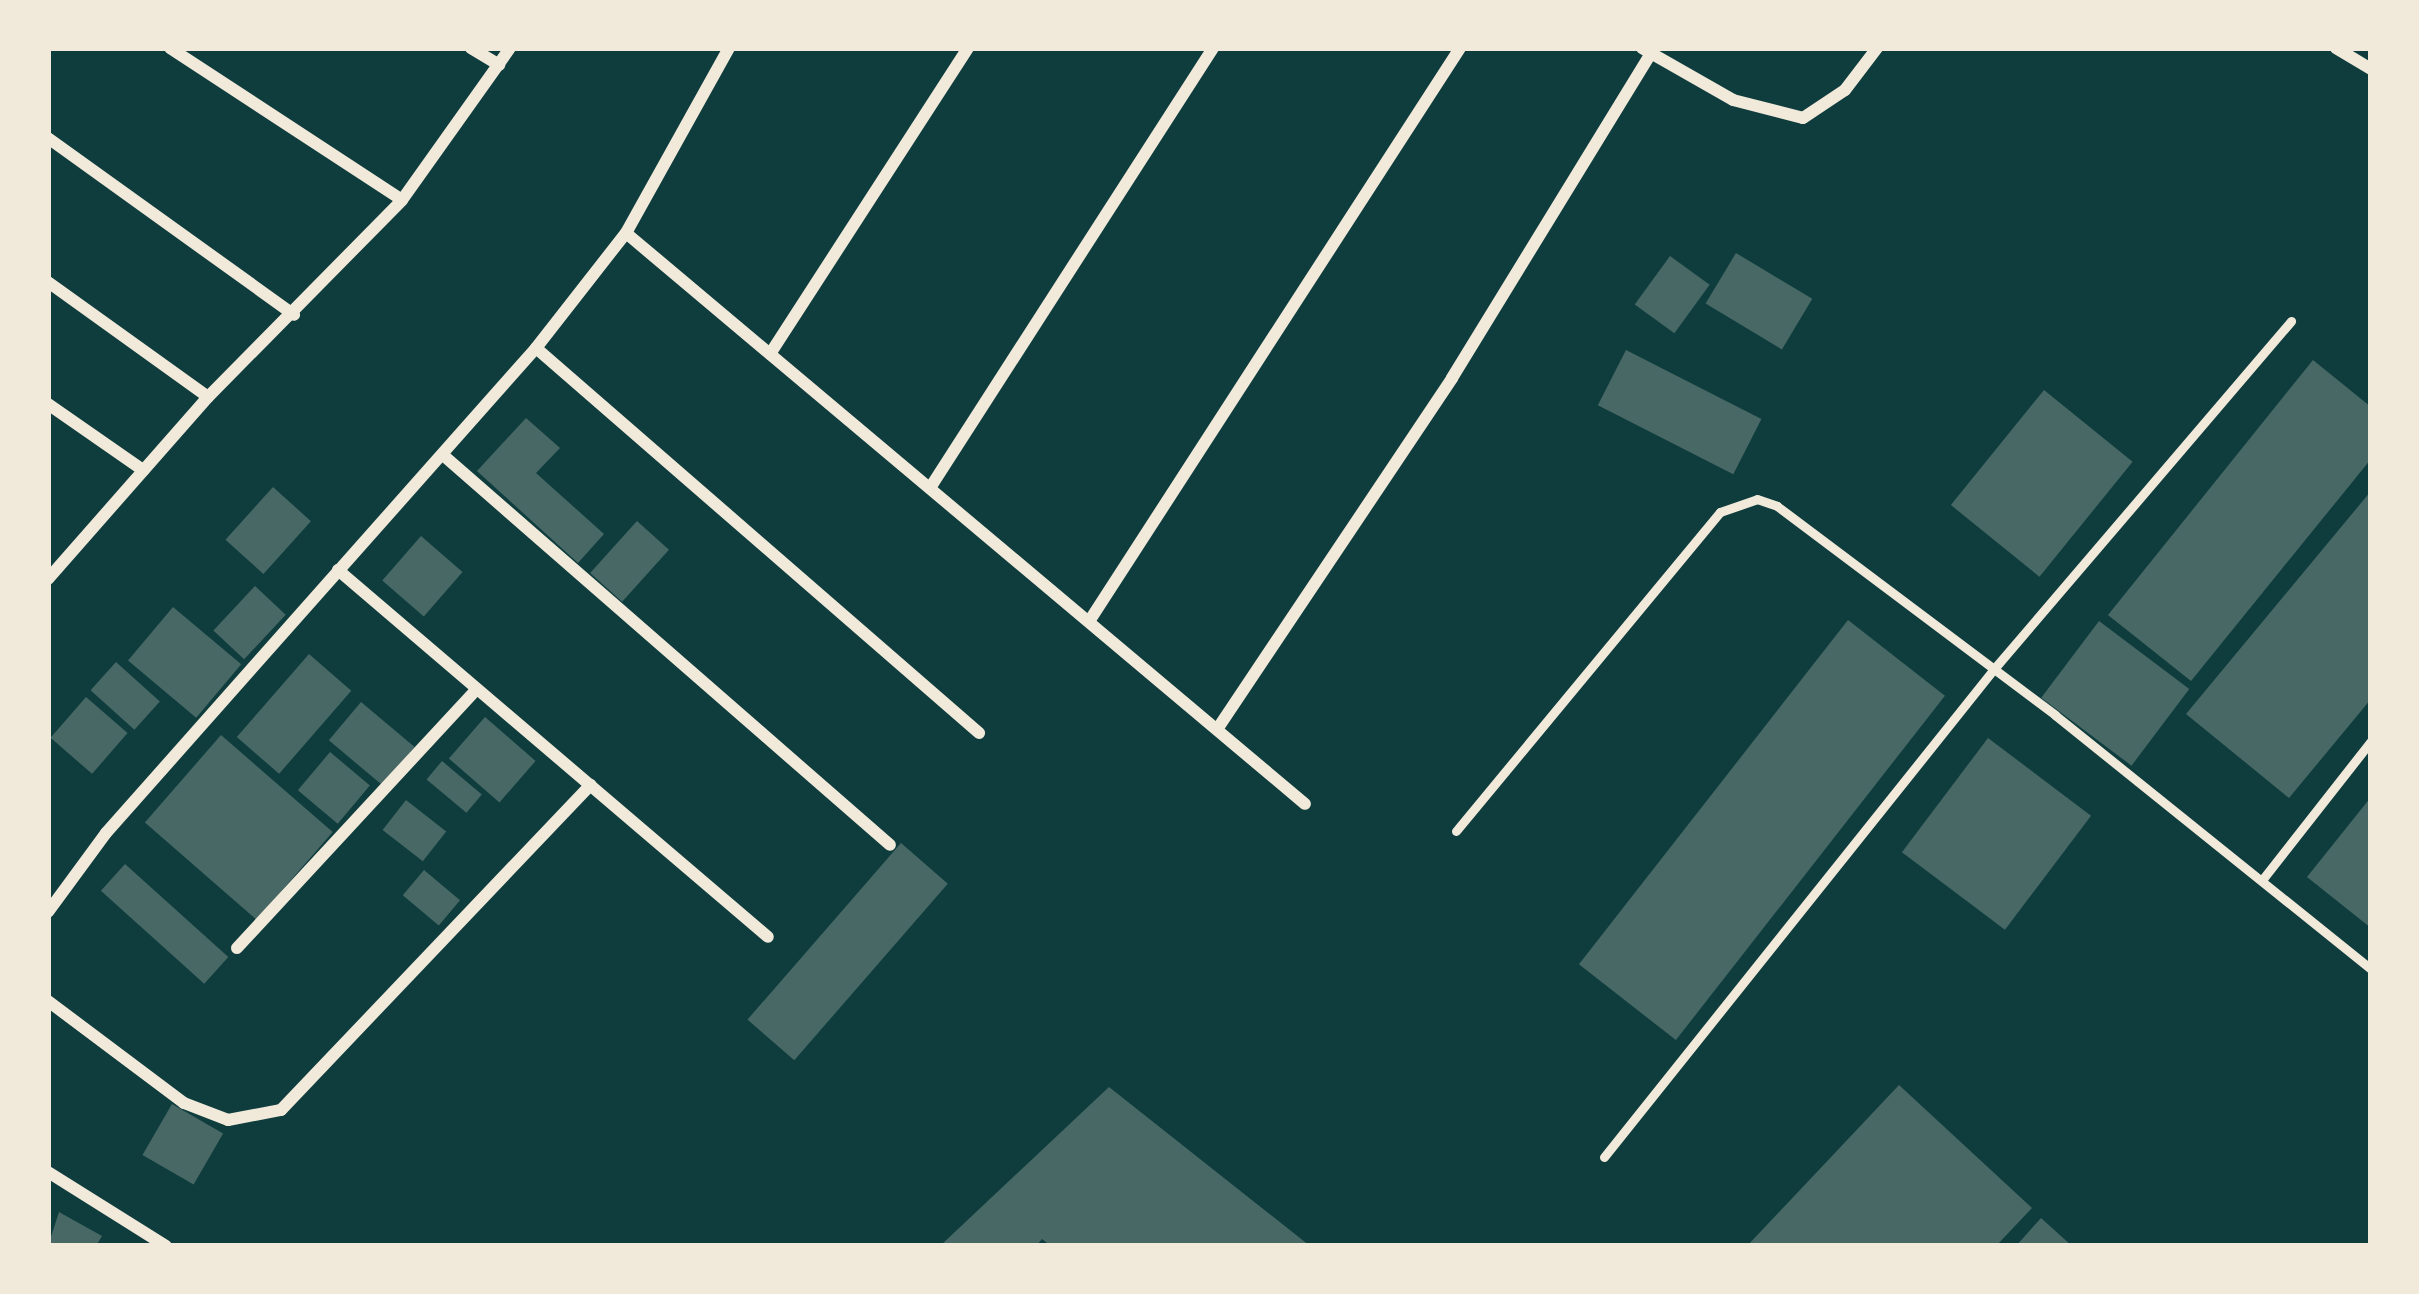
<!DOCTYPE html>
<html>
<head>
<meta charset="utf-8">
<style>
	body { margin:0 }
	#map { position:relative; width:2419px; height:1294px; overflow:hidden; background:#0f3d3e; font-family:"Space Grotesk",sans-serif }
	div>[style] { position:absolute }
	.building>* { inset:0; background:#486865; transform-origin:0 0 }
	.service>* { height:9px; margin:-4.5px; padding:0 4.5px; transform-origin:4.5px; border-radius:4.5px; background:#f1e9da }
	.minor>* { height:12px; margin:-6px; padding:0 6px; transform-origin:6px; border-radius:6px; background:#f1e9da }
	span { translate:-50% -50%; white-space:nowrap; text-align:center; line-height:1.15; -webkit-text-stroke:9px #f1e9da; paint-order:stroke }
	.frame { position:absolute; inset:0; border:51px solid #f1e9da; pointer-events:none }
</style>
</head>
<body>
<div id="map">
	<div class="building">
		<div style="left:1736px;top:253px;width:89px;height:59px;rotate:31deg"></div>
		<div style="left:1670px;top:256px;width:49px;height:60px;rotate:36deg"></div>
		<div style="left:1626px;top:350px;width:152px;height:62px;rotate:27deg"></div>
		<div style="clip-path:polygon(2313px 360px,2371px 407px,2371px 459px,2191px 681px,2108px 615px)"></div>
		<div style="left:2044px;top:390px;width:114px;height:148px;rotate:39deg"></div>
		<div style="clip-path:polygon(526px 418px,560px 448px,536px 473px,604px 534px,578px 563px,477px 471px)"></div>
		<div style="left:273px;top:487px;width:51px;height:71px;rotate:42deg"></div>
		<div style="clip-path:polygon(2371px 491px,2371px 699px,2289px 798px,2186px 714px)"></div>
		<div style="left:637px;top:521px;width:43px;height:70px;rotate:42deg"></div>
		<div style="left:421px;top:536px;width:55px;height:59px;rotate:41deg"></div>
		<div style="left:255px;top:586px;width:42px;height:61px;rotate:43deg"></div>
		<div style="left:173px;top:607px;width:89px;height:70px;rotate:40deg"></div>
		<div style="left:1848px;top:620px;width:123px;height:437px;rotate:38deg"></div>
		<div style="left:2099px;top:621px;width:113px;height:96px;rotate:37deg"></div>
		<div style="left:309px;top:654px;width:56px;height:110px;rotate:41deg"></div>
		<div style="left:116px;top:662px;width:59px;height:38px;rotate:42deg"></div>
		<div style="left:86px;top:697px;width:55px;height:54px;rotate:41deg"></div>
		<div style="left:361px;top:702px;width:70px;height:50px;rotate:40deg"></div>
		<div style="left:485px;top:717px;width:67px;height:55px;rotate:41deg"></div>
		<div style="left:221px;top:735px;width:148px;height:116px;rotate:41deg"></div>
		<div style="left:1988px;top:738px;width:129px;height:143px;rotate:37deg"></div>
		<div style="left:330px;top:752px;width:52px;height:50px;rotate:40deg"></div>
		<div style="left:442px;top:761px;width:52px;height:24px;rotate:40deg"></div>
		<div style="clip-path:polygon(2371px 797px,2371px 928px,2307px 877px)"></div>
		<div style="left:406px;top:800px;width:51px;height:38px;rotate:38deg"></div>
		<div style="left:901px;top:843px;width:62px;height:234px;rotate:41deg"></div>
		<div style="left:125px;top:864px;width:139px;height:36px;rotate:42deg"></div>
		<div style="left:424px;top:870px;width:47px;height:33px;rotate:40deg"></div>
		<div style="clip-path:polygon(1899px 1085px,2032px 1208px,1996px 1246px,1747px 1246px)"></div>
		<div style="clip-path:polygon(1109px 1087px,1310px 1246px,1051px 1246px,1042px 1239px,1036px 1246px,940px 1246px)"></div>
		<div style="left:172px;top:1104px;width:59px;height:59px;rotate:30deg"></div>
		<div style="clip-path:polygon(59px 1212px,102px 1236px,96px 1246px,48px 1246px)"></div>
		<div style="clip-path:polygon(2041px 1218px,2072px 1246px,2016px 1246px)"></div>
	</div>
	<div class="service">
		<div style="left:1456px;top:831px;width:414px;rotate:-50.4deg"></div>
		<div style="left:1720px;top:512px;width:39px;rotate:-19deg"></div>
		<div style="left:1757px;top:499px;width:21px;rotate:19deg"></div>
		<div style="left:1777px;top:506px;width:348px;rotate:36.9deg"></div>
		<div style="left:2055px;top:715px;width:405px;rotate:38.8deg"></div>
		<div style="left:2262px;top:880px;width:177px;rotate:-51.9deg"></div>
		<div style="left:1604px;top:1157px;width:623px;rotate:-51.38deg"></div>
		<div style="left:1993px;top:670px;width:459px;rotate:-49.5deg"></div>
	</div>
	<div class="minor">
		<div style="left:170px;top:48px;width:277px;rotate:33.2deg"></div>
		<div style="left:471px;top:48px;width:33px;rotate:31deg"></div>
		<div style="left:1642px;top:48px;width:105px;rotate:29.7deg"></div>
		<div style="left:1733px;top:100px;width:72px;rotate:14.4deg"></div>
		<div style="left:1803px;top:118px;width:50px;rotate:-33.7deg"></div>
		<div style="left:1845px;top:90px;width:53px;rotate:-52.7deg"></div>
		<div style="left:2336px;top:48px;width:41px;rotate:31deg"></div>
		<div style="left:48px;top:138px;width:303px;rotate:35.7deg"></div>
		<div style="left:626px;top:233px;width:887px;rotate:40.06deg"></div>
		<div style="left:48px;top:282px;width:197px;rotate:35.7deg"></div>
		<div style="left:536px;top:348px;width:587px;rotate:40.99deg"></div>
		<div style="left:770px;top:354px;width:364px;rotate:-57.1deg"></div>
		<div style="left:48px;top:404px;width:116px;rotate:34.8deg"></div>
		<div style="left:443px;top:455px;width:593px;rotate:41.1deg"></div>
		<div style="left:930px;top:488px;width:523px;rotate:-57.25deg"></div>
		<div style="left:338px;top:570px;width:565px;rotate:40.48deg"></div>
		<div style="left:48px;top:579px;width:242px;rotate:-48.7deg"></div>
		<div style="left:208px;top:397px;width:276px;rotate:-45.4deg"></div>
		<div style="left:402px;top:200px;width:186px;rotate:-54.6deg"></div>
		<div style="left:1090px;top:620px;width:681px;rotate:-57.1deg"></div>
		<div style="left:1218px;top:728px;width:421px;rotate:-56.2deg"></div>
		<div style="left:1452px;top:378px;width:381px;rotate:-58.5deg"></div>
		<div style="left:48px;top:912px;width:98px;rotate:-53.7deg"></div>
		<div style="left:106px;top:833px;width:648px;rotate:-48.44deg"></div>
		<div style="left:536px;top:348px;width:146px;rotate:-52deg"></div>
		<div style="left:626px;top:233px;width:212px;rotate:-60.9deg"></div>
		<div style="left:237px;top:948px;width:353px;rotate:-47.2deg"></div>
		<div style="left:48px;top:1001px;width:170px;rotate:36.9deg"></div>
		<div style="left:184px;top:1103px;width:47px;rotate:21.1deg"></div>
		<div style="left:228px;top:1120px;width:54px;rotate:-10.7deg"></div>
		<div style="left:281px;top:1110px;width:449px;rotate:-46.4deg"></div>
		<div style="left:48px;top:1172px;width:139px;rotate:32.1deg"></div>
	</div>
	<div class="frame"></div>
</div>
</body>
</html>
